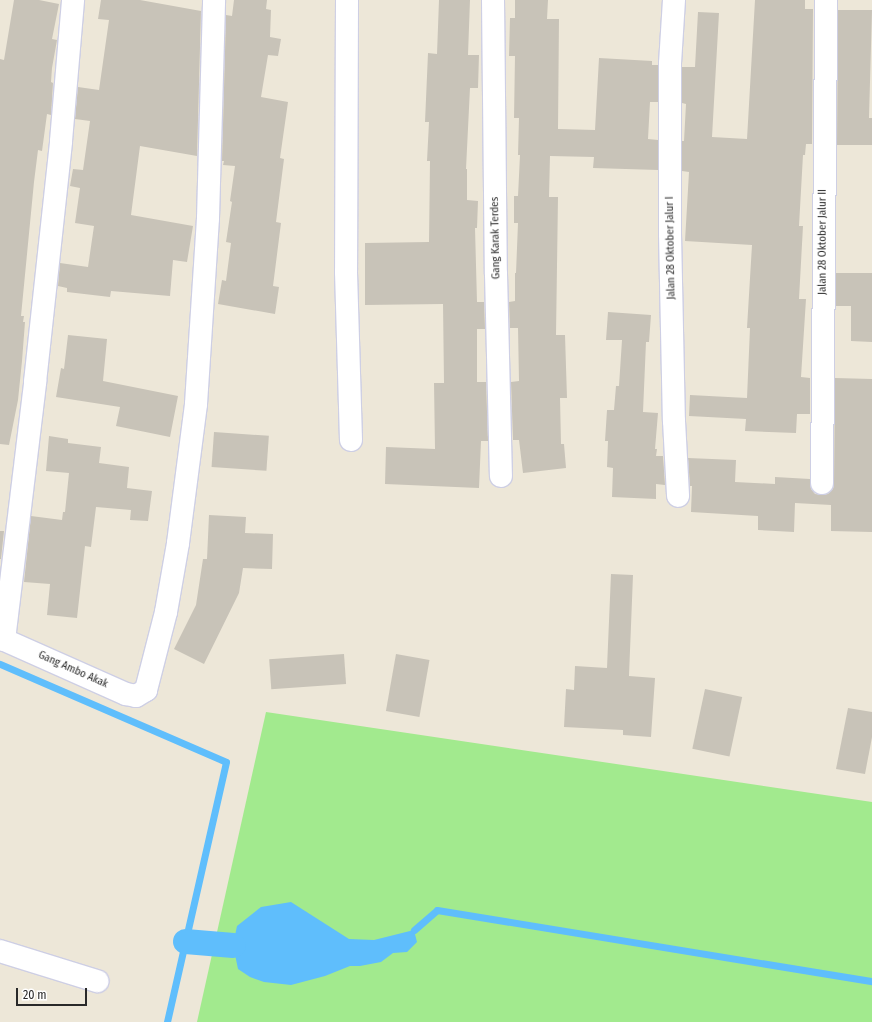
<!DOCTYPE html>
<html>
<head>
<meta charset="utf-8">
<style>
	body { margin:0 }
	#map { position:relative; width:872px; height:1022px; overflow:hidden; background:#ede7d8; font-family:"Fira Sans Condensed",sans-serif }
	div>[style] { position:absolute }
	.green>* { inset:0; background:#a2ea8e }
	.water>* { inset:0; background:#5fbefc }
	.stream>* { height:7px; margin:-3.5px; padding:0 3.5px; transform-origin:3.5px; border-radius:3.5px; background:#5fbefc }
	.canal>* { height:25px; margin:-12.5px; padding:0 12.5px; transform-origin:12.5px; border-radius:12.5px; background:#5fbefc }
	.building>* { inset:0; background:#c8c3b8; transform-origin:0 0 }
	.roads { filter:drop-shadow(1px 0 #cecfe4) drop-shadow(-1px 0 #cecfe4) drop-shadow(0 1px #cecfe4) drop-shadow(0 -1px #cecfe4) }
	.minor>* { height:22px; margin:-11px; padding:0 11px; transform-origin:11px; border-radius:11px; background:#fff }
	span { translate:-50% -50%; white-space:nowrap; text-align:center; line-height:1.15; -webkit-text-stroke:4px #fff; paint-order:stroke }
	.street-label { font-size:11px; color:#292929 }
	.scale { position:absolute; left:16px; top:988px; width:71px; height:18px; box-sizing:border-box; border:2px solid #292929; border-top:0; padding-left:5px; font-size:12px; line-height:14px; white-space:nowrap; color:#292929; -webkit-text-stroke:3px #fff; paint-order:stroke }
</style>
</head>
<body>
<div id="map">
	<div class="green">
		<div style="clip-path:polygon(266px 712px,872px 802px,872px 1022px,197px 1022px)"></div>
	</div>
	<div class="water">
		<div style="clip-path:polygon(291px 902px,349px 939px,374px 940px,414px 930px,417px 942px,407px 952px,393px 953px,381px 962px,360px 966px,350px 966px,325px 976px,291px 985px,264px 982px,250px 977px,238px 969px,233px 945px,237px 926px,261px 907px)"></div>
	</div>
	<div class="stream">
		<div style="left:0;top:664px;width:246px;rotate:23.4deg"></div>
		<div style="left:226px;top:762px;width:267px;rotate:102.8deg"></div>
		<div style="left:414px;top:930px;width:30px;rotate:-41deg"></div>
		<div style="left:437px;top:910px;width:441px;rotate:9.3deg"></div>
	</div>
	<div class="canal">
		<div style="left:185px;top:941px;width:48px;rotate:4.8deg"></div>
	</div>
	<div class="building">
		<div style="clip-path:polygon(14px 0,39px 0,59px 4px,52px 39px,57px 40px,52px 68px,51px 82px,53px 83px,51px 115px,47px 114px,42px 151px,38px 150px,34px 182px,21px 316px,24px 316px,23px 322px,25px 322px,22px 361px,18px 400px,9px 445px,0 444px,0 59px,4px 60px)"></div>
		<div style="clip-path:polygon(101px 0,140px 0,201px 11px,197px 156px,140px 146px,131px 215px,193px 226px,187px 262px,173px 260px,170px 296px,111px 291px,110px 297px,67px 292px,67px 288px,58px 286px,60px 263px,88px 267px,94px 226px,75px 223px,80px 188px,70px 186px,73px 169px,83px 170px,90px 121px,75px 119px,78px 87px,99px 90px,109px 20px,98px 19px)"></div>
		<div style="clip-path:polygon(234px 0,267px 0,266px 9px,271px 10px,270px 37px,281px 39px,278px 56px,268px 55px,261px 97px,288px 102px,280px 158px,284px 159px,276px 222px,281px 223px,273px 286px,279px 287px,275px 314px,218px 304px,222px 280px,226px 281px,231px 243px,226px 242px,232px 202px,230px 201px,235px 166px,223px 165px,224px 161px,222px 161px,226px 15px,232px 16px)"></div>
		<div style="clip-path:polygon(439px 0,470px 0,468px 55px,479px 55px,478px 88px,470px 88px,466px 169px,467px 169px,467px 200px,478px 201px,477px 228px,475px 228px,477px 302px,484px 302px,485px 329px,477px 329px,477px 382px,486px 382px,488px 441px,481px 441px,479px 488px,385px 484px,386px 447px,435px 449px,434px 383px,444px 383px,443px 304px,365px 305px,365px 243px,429px 242px,430px 161px,427px 161px,429px 122px,425px 122px,428px 53px,437px 54px)"></div>
		<div style="clip-path:polygon(515px 0,548px 0,547px 19px,559px 19px,558px 129px,595px 130px,599px 58px,652px 61px,652px 65px,658px 65px,658px 102px,650px 102px,648px 139px,658px 140px,658px 170px,593px 168px,594px 157px,550px 156px,549px 197px,558px 197px,556px 335px,565px 335px,567px 398px,560px 398px,561px 444px,564px 444px,566px 468px,523px 473px,519px 440px,513px 440px,511px 382px,519px 381px,518px 328px,510px 328px,509px 302px,515px 301px,515px 273px,516px 273px,518px 223px,514px 223px,514px 196px,518px 196px,520px 155px,518px 155px,519px 118px,514px 118px,515px 56px,509px 56px,510px 18px,515px 18px)"></div>
		<div style="clip-path:polygon(755px 0,805px 0,805px 9px,813px 9px,812px 144px,806px 144px,805px 155px,803px 155px,799px 226px,803px 226px,799px 299px,806px 299px,801px 377px,810px 378px,810px 414px,797px 414px,796px 433px,745px 431px,746px 419px,689px 416px,690px 395px,747px 398px,750px 328px,747px 328px,752px 245px,685px 241px,689px 172px,682px 171px,682px 141px,684px 141px,686px 104px,682px 103px,682px 67px,695px 67px,698px 12px,719px 13px,712px 137px,747px 139px)"></div>
		<div style="clip-path:polygon(838px 10px,872px 10px,869px 118px,872px 118px,872px 145px,837px 145px)"></div>
		<div style="clip-path:polygon(836px 273px,872px 273px,872px 342px,851px 341px,851px 306px,836px 306px)"></div>
		<div style="clip-path:polygon(608px 312px,651px 315px,649px 342px,646px 342px,643px 412px,658px 413px,655px 449px,657px 449px,656px 456px,663px 456px,665px 485px,656px 484px,656px 499px,612px 497px,613px 468px,607px 467px,608px 441px,605px 441px,607px 410px,614px 410px,616px 386px,619px 386px,622px 340px,606px 340px)"></div>
		<div style="clip-path:polygon(68px 335px,107px 339px,103px 381px,178px 396px,170px 437px,116px 426px,120px 407px,56px 397px,61px 368px,64px 369px)"></div>
		<div style="clip-path:polygon(835px 378px,872px 379px,872px 532px,831px 531px,831px 505px,795px 503px,794px 532px,758px 530px,758px 516px,691px 512px,692px 486px,690px 486px,688px 458px,736px 460px,735px 482px,775px 484px,775px 477px,810px 479px,811px 489px,815px 494px,822px 495px,828px 494px,833px 489px,834px 483px)"></div>
		<div style="left:214px;top:432px;width:55px;height:35px;rotate:4deg"></div>
		<div style="clip-path:polygon(49px 436px,68px 439px,68px 443px,101px 447px,99px 463px,129px 467px,127px 488px,152px 491px,148px 521px,130px 520px,131px 510px,96px 507px,91px 547px,85px 546px,77px 618px,47px 615px,50px 584px,24px 582px,31px 516px,62px 520px,63px 512px,65px 512px,69px 473px,46px 471px)"></div>
		<div style="clip-path:polygon(209px 515px,246px 517px,245px 533px,273px 534px,272px 569px,243px 568px,239px 593px,204px 664px,174px 649px,196px 605px,203px 559px,207px 559px)"></div>
		<div style="clip-path:polygon(0 531px,4px 531px,1px 559px,0 559px)"></div>
		<div style="clip-path:polygon(611px 574px,633px 575px,629px 676px,655px 678px,651px 737px,623px 735px,623px 730px,564px 727px,566px 689px,574px 690px,575px 666px,607px 668px)"></div>
		<div style="left:344px;top:654px;width:30px;height:75px;rotate:86deg"></div>
		<div style="left:396px;top:654px;width:34px;height:58px;rotate:10deg"></div>
		<div style="left:705px;top:689px;width:38px;height:61px;rotate:12deg"></div>
		<div style="clip-path:polygon(848px 708px,872px 712px,872px 737px,865px 774px,836px 769px)"></div>
	</div>
	<div class="roads">
		<div class="minor">
			<div style="left:347px;top:0;width:272px;rotate:90.2deg"></div>
			<div style="left:346px;top:272px;width:168px;rotate:88.3deg"></div>
			<div style="left:493px;top:0;width:274px;rotate:89.4deg"></div>
			<div style="left:496px;top:274px;width:202px;rotate:88.6deg"></div>
			<div style="left:674px;top:0;width:64px;rotate:93.6deg"></div>
			<div style="left:670px;top:64px;width:170px;rotate:90deg"></div>
			<div style="left:670px;top:234px;width:187px;rotate:88.8deg"></div>
			<div style="left:674px;top:421px;width:75px;rotate:86.9deg"></div>
			<div style="left:822px;top:483px;width:483px;rotate:-89.5deg"></div>
			<div style="left:0;top:638px;width:138px;rotate:24deg"></div>
			<div style="left:126px;top:694px;width:10px;rotate:11deg"></div>
			<div style="left:136px;top:696px;width:12px;rotate:-31deg"></div>
			<div style="left:146px;top:690px;width:81px;rotate:-75.6deg"></div>
			<div style="left:166px;top:612px;width:70px;rotate:-80.1deg"></div>
			<div style="left:178px;top:543px;width:140px;rotate:-82.6deg"></div>
			<div style="left:196px;top:404px;width:186px;rotate:-86.3deg"></div>
			<div style="left:208px;top:218px;width:218px;rotate:-88.4deg"></div>
			<div style="left:4px;top:640px;width:260px;rotate:-83.1deg"></div>
			<div style="left:35px;top:382px;width:242px;rotate:-83.8deg"></div>
			<div style="left:61px;top:141px;width:142px;rotate:-85.1deg"></div>
			<div style="left:0;top:951px;width:102px;rotate:17.2deg"></div>
		</div>
	</div>
	<div class="street-label">
		<span style="left:496px;top:238px;rotate:-91deg">Gang Karak Terdes</span>
		<span style="left:823px;top:242px;rotate:-90deg">Jalan 28 Oktober Jalur II</span>
		<span style="left:671px;top:248px;rotate:-91deg">Jalan 28 Oktober Jalur I</span>
		<span style="left:73px;top:670px;rotate:24deg">Gang Ambo Akak</span>
	</div>
	<div class="scale">20 m</div>
</div>
</body>
</html>
